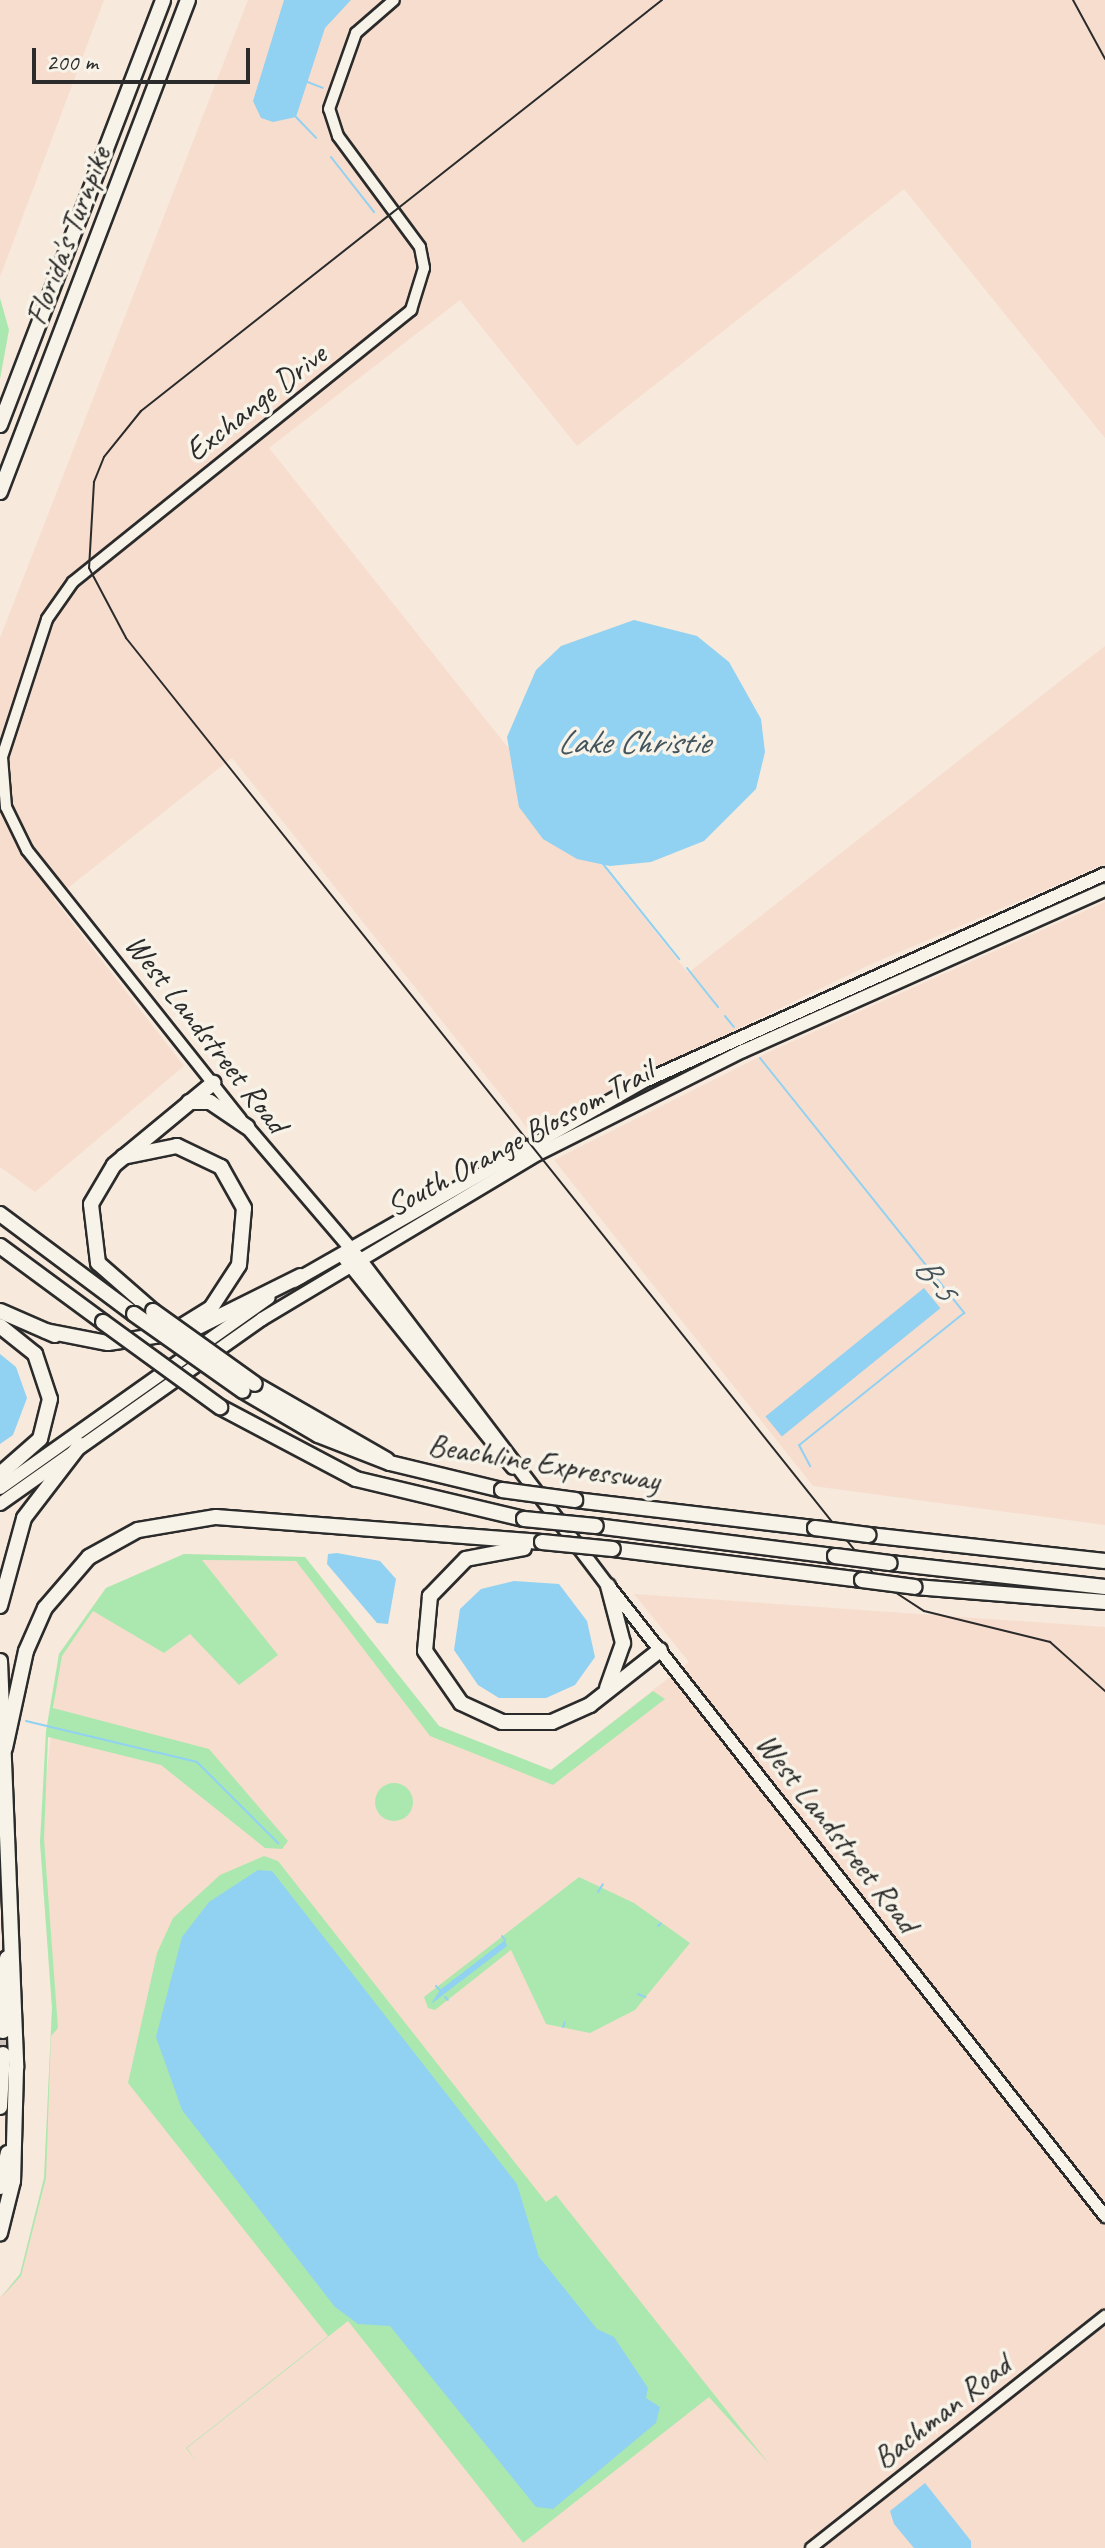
<!DOCTYPE html>
<html>
<head>
<meta charset="utf-8">
<style>
	body { margin:0 }
	#map { position:relative; width:1105px; height:2548px; overflow:hidden; background:#f7e9dc; font-family:Caveat,sans-serif }
	div>[style] { position:absolute }
	.built>* { inset:0; background:#f7ddce }
	.green>* { inset:0; background:#abe8af }
	.round { border-radius:50% }
	.water>* { inset:0; background:#91d1f2; transform-origin:0 0 }
	.stream>* { height:2px; margin:-1px; padding:0 1px; transform-origin:1px; border-radius:1px; background:#91d1f2 }
	.motorway-tunnel>* { height:14px; margin-top:-7px; transform-origin:0; background:repeating-linear-gradient(90deg,#cec3b9 0 14px,transparent 0 21px) }
	.roads { filter:drop-shadow(2px 0 #2b2b2b) drop-shadow(-2px 0 #2b2b2b) drop-shadow(0 2px #2b2b2b) drop-shadow(0 -2px #2b2b2b) }
	.tertiary>* { height:10px; margin:-5px; padding:0 5px; transform-origin:5px; border-radius:5px; background:#f7f3e8 }
	.secondary>* { height:11px; margin:-5.5px; padding:0 5.5px; transform-origin:5.5px; border-radius:5.5px; background:#f7f3e8 }
	.primary>* { height:12px; margin:-6px; padding:0 6px; transform-origin:6px; border-radius:6px; background:#f7f3e8 }
	.motorway>* { height:14px; margin:-7px; padding:0 7px; transform-origin:7px; border-radius:7px; background:#f7f3e8 }
	.rail>* { height:2px; margin:-1px; padding:0 1px; transform-origin:1px; border-radius:1px; background:#2b2b2b }
	.bridges { filter:drop-shadow(2px 0 #2b2b2b) drop-shadow(-2px 0 #2b2b2b) drop-shadow(0 2px #2b2b2b) drop-shadow(0 -2px #2b2b2b) }
	.motorway-bridge>* { height:14px; margin:-7px; padding:0 7px; transform-origin:7px; border-radius:7px; background:#f7f3e8 }
	span { translate:-50% -50%; white-space:nowrap; text-align:center; line-height:1.15; -webkit-text-stroke:7px #f7f3e8; paint-order:stroke }
	.street-label { font-size:32px; color:#2b2b2b }
	.water-label { font-size:34px; color:#44545d; font-style:italic }
	.scale { position:absolute; left:32px; top:48px; width:218px; height:36px; box-sizing:border-box; border:4px solid #2b2b2b; border-top:0; padding-left:10px; font-size:24px; line-height:28px; white-space:nowrap; color:#2b2b2b; -webkit-text-stroke:6px #f7f3e8; paint-order:stroke }
</style>
</head>
<body>
<div id="map">
	<div class="built">
		<div style="clip-path:polygon(0 0,104px 0,0 277px)"></div>
		<div style="clip-path:polygon(248px 0,1105px 0,1105px 438px,904px 189px,577px 446px,460px 300px,269px 448px,688px 973px,1105px 646px,1105px 864px,867px 966px,529px 1130px,232px 758px,54px 899px,184px 1066px,35px 1192px,0 1167px,0 638px)"></div>
		<div style="clip-path:polygon(1105px 902px,1105px 1525px,813px 1486px,554px 1160px,771px 1051px)"></div>
		<div style="clip-path:polygon(184px 1554px,305px 1557px,439px 1726px,551px 1770px,689px 1662px,634px 1594px,1105px 1627px,1105px 2548px,0 2548px,0 2297px,20px 2274px,44px 2178px,52px 2008px,40px 1842px,59px 1654px,106px 1588px)"></div>
	</div>
	<div class="green">
		<div style="clip-path:polygon(0 298px,9px 330px,0 379px)"></div>
		<div style="clip-path:polygon(184px 1554px,305px 1557px,439px 1726px,551px 1770px,653px 1691px,665px 1699px,553px 1785px,430px 1736px,296px 1561px,202px 1560px,278px 1655px,239px 1685px,190px 1634px,164px 1653px,93px 1611px,62px 1656px,53px 1708px,209px 1749px,288px 1841px,282px 1849px,265px 1848px,161px 1765px,48px 1737px,44px 1839px,58px 2028px,51px 2036px,46px 2178px,21px 2276px,0 2299px,20px 2274px,44px 2178px,52px 2008px,40px 1842px,46px 1731px,59px 1654px,106px 1588px)"></div>
		<div class="round" style="left:375px;top:1783px;width:38px;height:38px"></div>
		<div style="clip-path:polygon(264px 1856px,278px 1861px,546px 2202px,556px 2195px,770px 2465px,709px 2397px,523px 2543px,348px 2321px,187px 2448px,196px 2461px,186px 2448px,328px 2336px,128px 2083px,157px 1953px,173px 1918px,220px 1875px)"></div>
		<div style="clip-path:polygon(579px 1877px,634px 1903px,690px 1943px,635px 2010px,590px 2033px,546px 2024px,511px 1950px,435px 2010px,428px 2008px,424px 1997px)"></div>
	</div>
	<div class="water">
		<div style="clip-path:polygon(284px 0,351px 0,325px 28px,296px 117px,273px 122px,261px 118px,253px 101px)"></div>
		<div style="clip-path:polygon(634px 620px,697px 636px,729px 662px,761px 719px,765px 752px,756px 789px,704px 841px,651px 862px,610px 866px,577px 859px,543px 839px,519px 807px,507px 737px,536px 670px,561px 646px)"></div>
		<div style="left:924px;top:1288px;width:26px;height:204px;rotate:51deg"></div>
		<div style="clip-path:polygon(0 1354px,16px 1367px,27px 1398px,13px 1435px,0 1444px)"></div>
		<div style="clip-path:polygon(337px 1553px,380px 1561px,396px 1579px,388px 1624px,377px 1623px,327px 1564px,328px 1554px)"></div>
		<div style="clip-path:polygon(514px 1581px,559px 1584px,587px 1621px,595px 1657px,575px 1685px,546px 1698px,499px 1698px,478px 1685px,454px 1650px,460px 1609px,481px 1589px)"></div>
		<div style="clip-path:polygon(258px 1870px,272px 1871px,517px 2184px,539px 2257px,597px 2329px,614px 2337px,648px 2388px,646px 2398px,660px 2407px,656px 2423px,553px 2509px,536px 2507px,390px 2326px,358px 2324px,335px 2307px,182px 2110px,156px 2037px,182px 1937px,209px 1902px)"></div>
		<div style="clip-path:polygon(505px 1940px,507px 1946px,431px 2004px,440px 1990px)"></div>
		<div style="clip-path:polygon(925px 2483px,971px 2541px,971px 2548px,914px 2548px,894px 2524px,890px 2511px)"></div>
	</div>
	<div class="stream">
		<div style="left:305px;top:81px;width:19px;rotate:21deg"></div>
		<div style="left:296px;top:117px;width:29px;rotate:46deg"></div>
		<div style="left:331px;top:157px;width:70px;rotate:52deg"></div>
		<div style="left:603px;top:864px;width:122px;rotate:51.3deg"></div>
		<div style="left:687px;top:968px;width:50px;rotate:51.5deg"></div>
		<div style="left:725px;top:1016px;width:14px;rotate:51deg"></div>
		<div style="left:760px;top:1058px;width:327px;rotate:51.3deg"></div>
		<div style="left:964px;top:1313px;width:211px;rotate:141.3deg"></div>
		<div style="left:799px;top:1445px;width:24px;rotate:62deg"></div>
		<div style="left:26px;top:1721px;width:176px;rotate:13.5deg"></div>
		<div style="left:197px;top:1762px;width:115px;rotate:45deg"></div>
		<div style="left:598px;top:1892px;width:9px;rotate:-58deg"></div>
		<div style="left:658px;top:1926px;width:4px;rotate:-45deg"></div>
		<div style="left:502px;top:1936px;width:5px;rotate:53deg"></div>
		<div style="left:436px;top:1986px;width:6px;rotate:45deg"></div>
		<div style="left:638px;top:1994px;width:8px;rotate:23deg"></div>
		<div style="left:445px;top:1997px;width:4px;rotate:45deg"></div>
		<div style="left:563px;top:2027px;width:5px;rotate:-68deg"></div>
	</div>
	<div class="motorway-tunnel">
		<div style="left:3px;top:2054px;width:23px;rotate:-90deg"></div>
	</div>
	<div class="roads">
		<div class="tertiary">
			<div style="left:241px;top:1119px;width:344px;rotate:-128.5deg"></div>
			<div style="left:27px;top:850px;width:48px;rotate:-116deg"></div>
			<div style="left:6px;top:807px;width:50px;rotate:-94.6deg"></div>
			<div style="left:2px;top:757px;width:145px;rotate:-71.9deg"></div>
			<div style="left:47px;top:619px;width:45px;rotate:-54.9deg"></div>
			<div style="left:73px;top:582px;width:434px;rotate:-38.8deg"></div>
			<div style="left:411px;top:310px;width:44px;rotate:-72.8deg"></div>
			<div style="left:424px;top:268px;width:21px;rotate:-101deg"></div>
			<div style="left:420px;top:247px;width:138px;rotate:-126.5deg"></div>
			<div style="left:338px;top:136px;width:28px;rotate:-108deg"></div>
			<div style="left:329px;top:109px;width:81px;rotate:-70.4deg"></div>
			<div style="left:356px;top:33px;width:50px;rotate:-41deg"></div>
			<div style="left:811px;top:2548px;width:375px;rotate:-38.3deg"></div>
		</div>
		<div class="secondary">
			<div style="left:609px;top:1586px;width:802px;rotate:51.79deg"></div>
		</div>
		<div class="primary">
			<div style="left:247px;top:1127px;width:172px;rotate:49.5deg"></div>
			<div style="left:359px;top:1258px;width:412px;rotate:52.8deg"></div>
			<div style="left:345px;top:1259px;width:268px;rotate:51.2deg"></div>
			<div style="left:294px;top:1281px;width:406px;rotate:-29.7deg"></div>
			<div style="left:647px;top:1080px;width:502px;rotate:-24.22deg"></div>
			<div style="left:0;top:1488px;width:329px;rotate:-35.3deg"></div>
			<div style="left:0;top:1504px;width:321px;rotate:-35.2deg"></div>
			<div style="left:262px;top:1319px;width:322px;rotate:-30.9deg"></div>
			<div style="left:538px;top:1154px;width:229px;rotate:-26.7deg"></div>
			<div style="left:743px;top:1051px;width:396px;rotate:-24deg"></div>
		</div>
		<div class="motorway">
			<div style="left:0;top:425px;width:455px;rotate:-69deg"></div>
			<div style="left:0;top:492px;width:527px;rotate:-69.09deg"></div>
			<div style="left:189px;top:1102px;width:21px"></div>
			<div style="left:210px;top:1102px;width:45px;rotate:34deg"></div>
			<div style="left:0;top:1214px;width:167px;rotate:36.7deg"></div>
			<div style="left:0;top:1246px;width:128px;rotate:36.4deg"></div>
			<div style="left:0;top:1311px;width:60px;rotate:23.6deg"></div>
			<div style="left:153px;top:1311px;width:73px;rotate:-138.9deg"></div>
			<div style="left:98px;top:1263px;width:59px;rotate:-96.8deg"></div>
			<div style="left:91px;top:1204px;width:45px;rotate:-59.5deg"></div>
			<div style="left:114px;top:1165px;width:129px;rotate:-39.6deg"></div>
			<div style="left:0;top:1326px;width:45px;rotate:38.7deg"></div>
			<div style="left:35px;top:1354px;width:47px;rotate:71.6deg"></div>
			<div style="left:50px;top:1399px;width:41px;rotate:104deg"></div>
			<div style="left:40px;top:1439px;width:53px;rotate:138.8deg"></div>
			<div style="left:194px;top:1329px;width:119px;rotate:-26.4deg"></div>
			<div style="left:46px;top:1331px;width:63px;rotate:11deg"></div>
			<div style="left:108px;top:1343px;width:62px;rotate:-8.4deg"></div>
			<div style="left:169px;top:1334px;width:49px;rotate:-31.8deg"></div>
			<div style="left:211px;top:1308px;width:51px;rotate:-56.9deg"></div>
			<div style="left:239px;top:1265px;width:57px;rotate:-85deg"></div>
			<div style="left:244px;top:1208px;width:47px;rotate:-119.3deg"></div>
			<div style="left:221px;top:1167px;width:49px;rotate:-154.5deg"></div>
			<div style="left:177px;top:1146px;width:55px;rotate:168.5deg"></div>
			<div style="left:255px;top:1384px;width:152px;rotate:29.9deg"></div>
			<div style="left:243px;top:1391px;width:87px;rotate:30.4deg"></div>
			<div style="left:318px;top:1435px;width:77px;rotate:21.3deg"></div>
			<div style="left:390px;top:1463px;width:115px;rotate:13.6deg"></div>
			<div style="left:220px;top:1407px;width:154px;rotate:27.9deg"></div>
			<div style="left:356px;top:1479px;width:173px;rotate:13.4deg"></div>
			<div style="left:575px;top:1500px;width:242px;rotate:6.7deg"></div>
			<div style="left:596px;top:1526px;width:241px;rotate:7.2deg"></div>
			<div style="left:869px;top:1535px;width:237px;rotate:6.3deg"></div>
			<div style="left:524px;top:1548px;width:59px;rotate:169.3deg"></div>
			<div style="left:466px;top:1559px;width:52px;rotate:134.2deg"></div>
			<div style="left:430px;top:1596px;width:55px;rotate:95.2deg"></div>
			<div style="left:425px;top:1651px;width:63px;rotate:55.3deg"></div>
			<div style="left:461px;top:1703px;width:45px;rotate:24.9deg"></div>
			<div style="left:502px;top:1722px;width:50px"></div>
			<div style="left:552px;top:1722px;width:42px;rotate:-24.1deg"></div>
			<div style="left:590px;top:1705px;width:89px;rotate:-38.2deg"></div>
			<div style="left:613px;top:1549px;width:251px;rotate:7.1deg"></div>
			<div style="left:890px;top:1563px;width:216px;rotate:6.4deg"></div>
			<div style="left:915px;top:1587px;width:191px;rotate:4.5deg"></div>
			<div style="left:0;top:1606px;width:91px;rotate:-74.7deg"></div>
			<div style="left:24px;top:1518px;width:92px;rotate:-52.5deg"></div>
			<div style="left:0;top:1661px;width:407px;rotate:87.7deg"></div>
			<div style="left:16px;top:2068px;width:113px;rotate:91.5deg"></div>
			<div style="left:13px;top:2181px;width:54px;rotate:104deg"></div>
			<div style="left:607px;top:1688px;width:48px;rotate:-70.4deg"></div>
			<div style="left:623px;top:1643px;width:59px;rotate:-104.7deg"></div>
			<div style="left:5px;top:1748px;width:99px;rotate:-77.8deg"></div>
			<div style="left:26px;top:1651px;width:47px;rotate:-66.2deg"></div>
			<div style="left:45px;top:1608px;width:67px;rotate:-49.2deg"></div>
			<div style="left:89px;top:1557px;width:56px;rotate:-28.9deg"></div>
			<div style="left:138px;top:1530px;width:79px;rotate:-9.5deg"></div>
			<div style="left:216px;top:1517px;width:327px;rotate:4.4deg"></div>
			<div style="left:3px;top:2031px;width:73px;rotate:-86.9deg"></div>
			<div style="left:0;top:2107px;width:53px;rotate:-86.8deg"></div>
			<div style="left:0;top:2187px;width:35px;rotate:-77deg"></div>
		</div>
	</div>
	<div class="rail">
		<div style="left:662px;top:0;width:664px;rotate:141.73deg"></div>
		<div style="left:141px;top:411px;width:59px;rotate:128.8deg"></div>
		<div style="left:104px;top:457px;width:27px;rotate:112deg"></div>
		<div style="left:94px;top:482px;width:86px;rotate:93.3deg"></div>
		<div style="left:89px;top:568px;width:79px;rotate:62.1deg"></div>
		<div style="left:126px;top:638px;width:1210px;rotate:51.38deg"></div>
		<div style="left:881px;top:1583px;width:51px;rotate:33.1deg"></div>
		<div style="left:924px;top:1611px;width:130px;rotate:13.8deg"></div>
		<div style="left:1050px;top:1642px;width:74px;rotate:41.7deg"></div>
		<div style="left:1073px;top:0;width:67px;rotate:61.5deg"></div>
	</div>
	<div class="bridges">
		<div class="motorway-bridge">
			<div style="left:153px;top:1311px;width:125px;rotate:35.6deg"></div>
			<div style="left:134px;top:1314px;width:133px;rotate:35.2deg"></div>
			<div style="left:103px;top:1322px;width:145px;rotate:36deg"></div>
			<div style="left:502px;top:1490px;width:74px;rotate:7.8deg"></div>
			<div style="left:524px;top:1519px;width:72px;rotate:5.6deg"></div>
			<div style="left:815px;top:1528px;width:54px;rotate:7.4deg"></div>
			<div style="left:542px;top:1542px;width:71px;rotate:5.6deg"></div>
			<div style="left:835px;top:1556px;width:55px;rotate:7.3deg"></div>
			<div style="left:862px;top:1580px;width:53px;rotate:7.5deg"></div>
		</div>
	</div>
	<div class="street-label">
		<span style="left:68px;top:236px;rotate:-69deg">Florida's Turnpike</span>
		<span style="left:256px;top:403px;rotate:-38deg">Exchange Drive</span>
		<span style="left:206px;top:1034px;rotate:52deg">West Landstreet Road</span>
		<span style="left:520px;top:1139px;rotate:-28deg">South Orange Blossom Trail</span>
		<span style="left:544px;top:1463px;rotate:9deg">Beachline Expressway</span>
		<span style="left:837px;top:1833px;rotate:52deg">West Landstreet Road</span>
		<span style="left:942px;top:2412px;rotate:-38deg">Bachman Road</span>
	</div>
	<div class="water-label">
		<span style="left:633px;top:742px">Lake Christie</span>
		<span style="left:936px;top:1278px;rotate:51deg">B-5</span>
	</div>
	<div class="scale">200 m</div>
</div>
</body>
</html>
